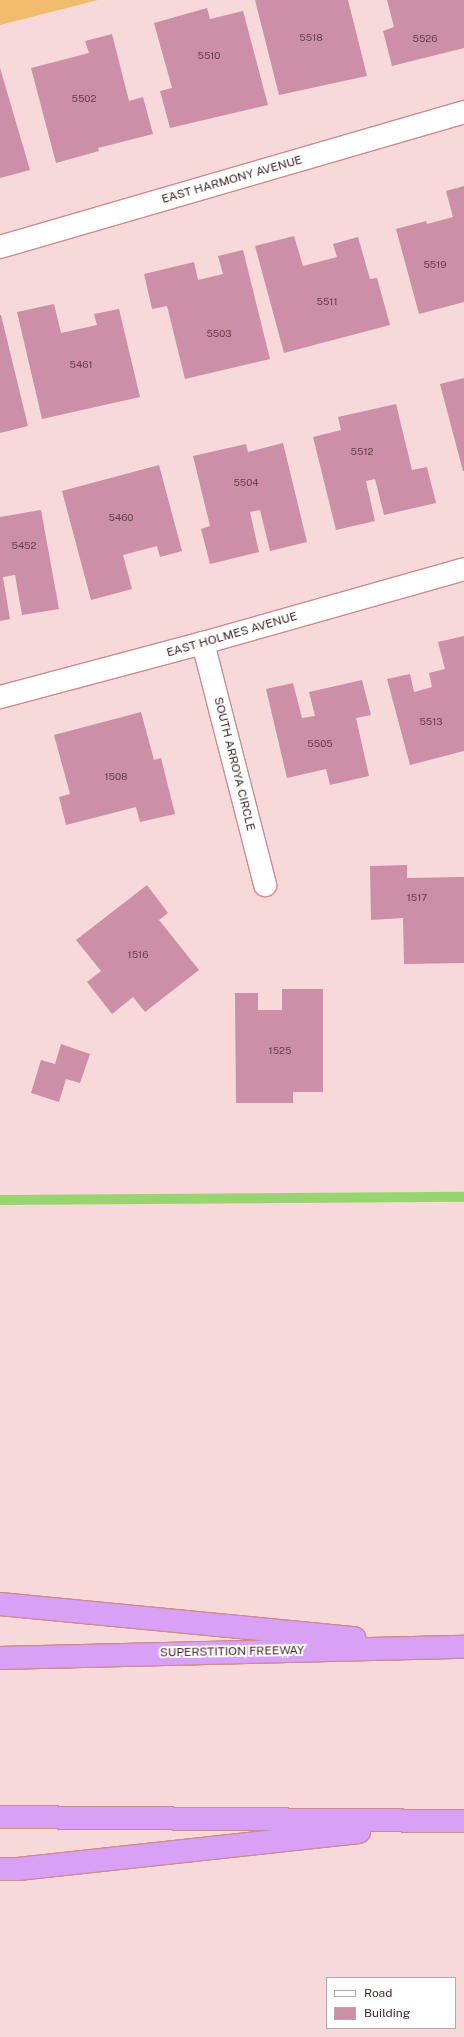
<!DOCTYPE html>
<html>
<head>
<meta charset="utf-8">
<style>
	body { margin:0 }
	#map { position:relative; width:464px; height:2037px; overflow:hidden; background:#f7d9da; font-family:"Public Sans",sans-serif }
	div>[style] { position:absolute }
	.green>* { inset:0; background:#f3bb6e }
	.stream>* { height:10px; margin:-5px; padding:0 5px; transform-origin:5px; border-radius:5px; background:#98d570 }
	.building>* { inset:0; background:#cd8ea7 }
	.roads { filter:drop-shadow(1px 0 #ce8a90) drop-shadow(-1px 0 #ce8a90) drop-shadow(0 1px #ce8a90) drop-shadow(0 -1px #ce8a90) }
	.minor>* { height:22px; margin:-11px; padding:0 11px; transform-origin:11px; border-radius:11px; background:#fff }
	.motorway>* { height:22px; margin:-11px; padding:0 11px; transform-origin:11px; border-radius:11px; background:#d9a1f5 }
	span { translate:-50% -50%; white-space:nowrap; text-align:center; line-height:1.15; -webkit-text-stroke:4px #fff; paint-order:stroke }
	.number-label { font-size:10px; color:#66424a }
	.number-label span { -webkit-text-stroke-width:0 }
	.street-label { font-size:12px; color:#44282b }
	.legend { position:absolute; left:326px; top:1977px; width:130px; height:52px; box-sizing:border-box; background:#fff; border:1px solid #b4a9aa; margin:0; padding:5px 7px; list-style:none; font-size:12px; color:#44282b }
	.legend li { display:flex; align-items:center; gap:8px; height:20px }
	.legend b { width:20px; border:1px solid #b4a9aa }
</style>
</head>
<body>
<div id="map">
	<div class="green">
		<div style="clip-path:polygon(0 0,98px 0,0 25px)"></div>
	</div>
	<div class="stream">
		<div style="left:0;top:1200px;width:464px;rotate:-0.4deg"></div>
	</div>
	<div class="building">
		<div style="clip-path:polygon(255px 0,348px 0,367px 76px,279px 95px)"></div>
		<div style="clip-path:polygon(387px 0,464px 0,464px 48px,392px 66px,383px 31px,394px 27px)"></div>
		<div style="clip-path:polygon(207px 8px,210px 19px,243px 11px,268px 105px,170px 128px,160px 91px,172px 88px,154px 23px)"></div>
		<div style="clip-path:polygon(112px 34px,129px 101px,143px 97px,153px 134px,98px 148px,99px 151px,56px 163px,31px 68px,89px 53px,85px 41px)"></div>
		<div style="clip-path:polygon(0 68px,30px 170px,0 178px)"></div>
		<div style="clip-path:polygon(464px 186px,464px 302px,419px 314px,396px 229px,426px 221px,427px 224px,453px 217px,446px 191px)"></div>
		<div style="clip-path:polygon(294px 236px,303px 266px,337px 257px,333px 244px,358px 237px,370px 279px,377px 278px,390px 325px,284px 353px,255px 246px)"></div>
		<div style="clip-path:polygon(243px 250px,270px 359px,185px 379px,167px 306px,152px 309px,144px 274px,194px 262px,198px 280px,223px 274px,218px 256px)"></div>
		<div style="clip-path:polygon(54px 304px,61px 333px,97px 325px,94px 314px,119px 309px,140px 397px,42px 419px,17px 312px)"></div>
		<div style="clip-path:polygon(0 315px,1px 315px,28px 426px,0 433px)"></div>
		<div style="clip-path:polygon(464px 378px,464px 471px,463px 471px,440px 384px)"></div>
		<div style="clip-path:polygon(396px 404px,412px 470px,427px 467px,436px 503px,384px 515px,375px 479px,366px 481px,375px 521px,336px 530px,313px 437px,341px 430px,338px 417px)"></div>
		<div style="clip-path:polygon(283px 443px,307px 542px,270px 551px,260px 510px,250px 512px,259px 552px,210px 564px,201px 529px,210px 526px,193px 456px,246px 444px,248px 452px)"></div>
		<div style="clip-path:polygon(159px 465px,182px 551px,160px 557px,157px 546px,123px 555px,132px 589px,91px 600px,62px 491px)"></div>
		<div style="clip-path:polygon(41px 510px,59px 609px,22px 615px,15px 575px,3px 577px,10px 619px,0 621px,0 517px)"></div>
		<div style="clip-path:polygon(464px 636px,464px 751px,410px 765px,387px 679px,410px 674px,414px 692px,432px 687px,429px 673px,445px 669px,438px 642px)"></div>
		<div style="clip-path:polygon(362px 680px,371px 715px,356px 718px,369px 776px,330px 785px,326px 769px,287px 778px,266px 689px,293px 683px,302px 718px,315px 716px,309px 692px)"></div>
		<div style="clip-path:polygon(141px 712px,154px 760px,161px 758px,175px 814px,140px 822px,136px 807px,66px 825px,59px 797px,70px 794px,54px 735px)"></div>
		<div style="clip-path:polygon(407px 865px,407px 878px,464px 877px,464px 963px,404px 964px,403px 918px,371px 920px,370px 866px)"></div>
		<div style="clip-path:polygon(147px 885px,168px 913px,159px 920px,199px 970px,145px 1012px,133px 997px,112px 1014px,87px 982px,101px 971px,76px 940px)"></div>
		<div style="clip-path:polygon(282px 989px,323px 989px,323px 1092px,293px 1092px,293px 1103px,236px 1103px,235px 993px,258px 993px,258px 1010px,282px 1010px)"></div>
		<div style="clip-path:polygon(61px 1044px,90px 1054px,80px 1083px,66px 1079px,59px 1102px,31px 1093px,41px 1060px,55px 1064px)"></div>
	</div>
	<div class="roads">
		<div class="minor">
			<div style="left:0;top:247px;width:483px;rotate:-16.2deg"></div>
			<div style="left:203px;top:643px;width:250px;rotate:75.6deg"></div>
			<div style="left:0;top:697px;width:210px;rotate:-14.9deg"></div>
			<div style="left:203px;top:643px;width:271px;rotate:-15.8deg"></div>
		</div>
		<div class="motorway">
			<div style="left:0;top:1604px;width:356px;rotate:5.5deg"></div>
			<div style="left:0;top:1658px;width:464px;rotate:-1.4deg"></div>
			<div style="left:0;top:1817px;width:464px;rotate:0.5deg"></div>
			<div style="left:0;top:1869px;width:18px"></div>
			<div style="left:18px;top:1869px;width:343px;rotate:-6.2deg"></div>
		</div>
	</div>
	<div class="number-label">
		<span style="left:311px;top:38px">5518</span>
		<span style="left:425px;top:39px">5526</span>
		<span style="left:209px;top:56px">5510</span>
		<span style="left:84px;top:99px">5502</span>
		<span style="left:435px;top:265px">5519</span>
		<span style="left:327px;top:302px">5511</span>
		<span style="left:219px;top:334px">5503</span>
		<span style="left:81px;top:365px">5461</span>
		<span style="left:362px;top:452px">5512</span>
		<span style="left:246px;top:483px">5504</span>
		<span style="left:121px;top:518px">5460</span>
		<span style="left:24px;top:546px">5452</span>
		<span style="left:431px;top:722px">5513</span>
		<span style="left:320px;top:744px">5505</span>
		<span style="left:116px;top:777px">1508</span>
		<span style="left:417px;top:898px">1517</span>
		<span style="left:138px;top:955px">1516</span>
		<span style="left:280px;top:1051px">1525</span>
	</div>
	<div class="street-label">
		<span style="left:232px;top:180px;rotate:-16deg">EAST HARMONY AVENUE</span>
		<span style="left:232px;top:635px;rotate:-16deg">EAST HOLMES AVENUE</span>
		<span style="left:234px;top:764px;rotate:76deg">SOUTH ARROYA CIRCLE</span>
		<span style="left:232px;top:1652px;rotate:-1deg">SUPERSTITION FREEWAY</span>
	</div>
	<ul class="legend">
	<li><b style="height:5px;background:#fff"></b>Road</li>
	<li><b style="height:11px;background:#cd8ea7"></b>Building</li>
	</ul>
</div>
</body>
</html>
